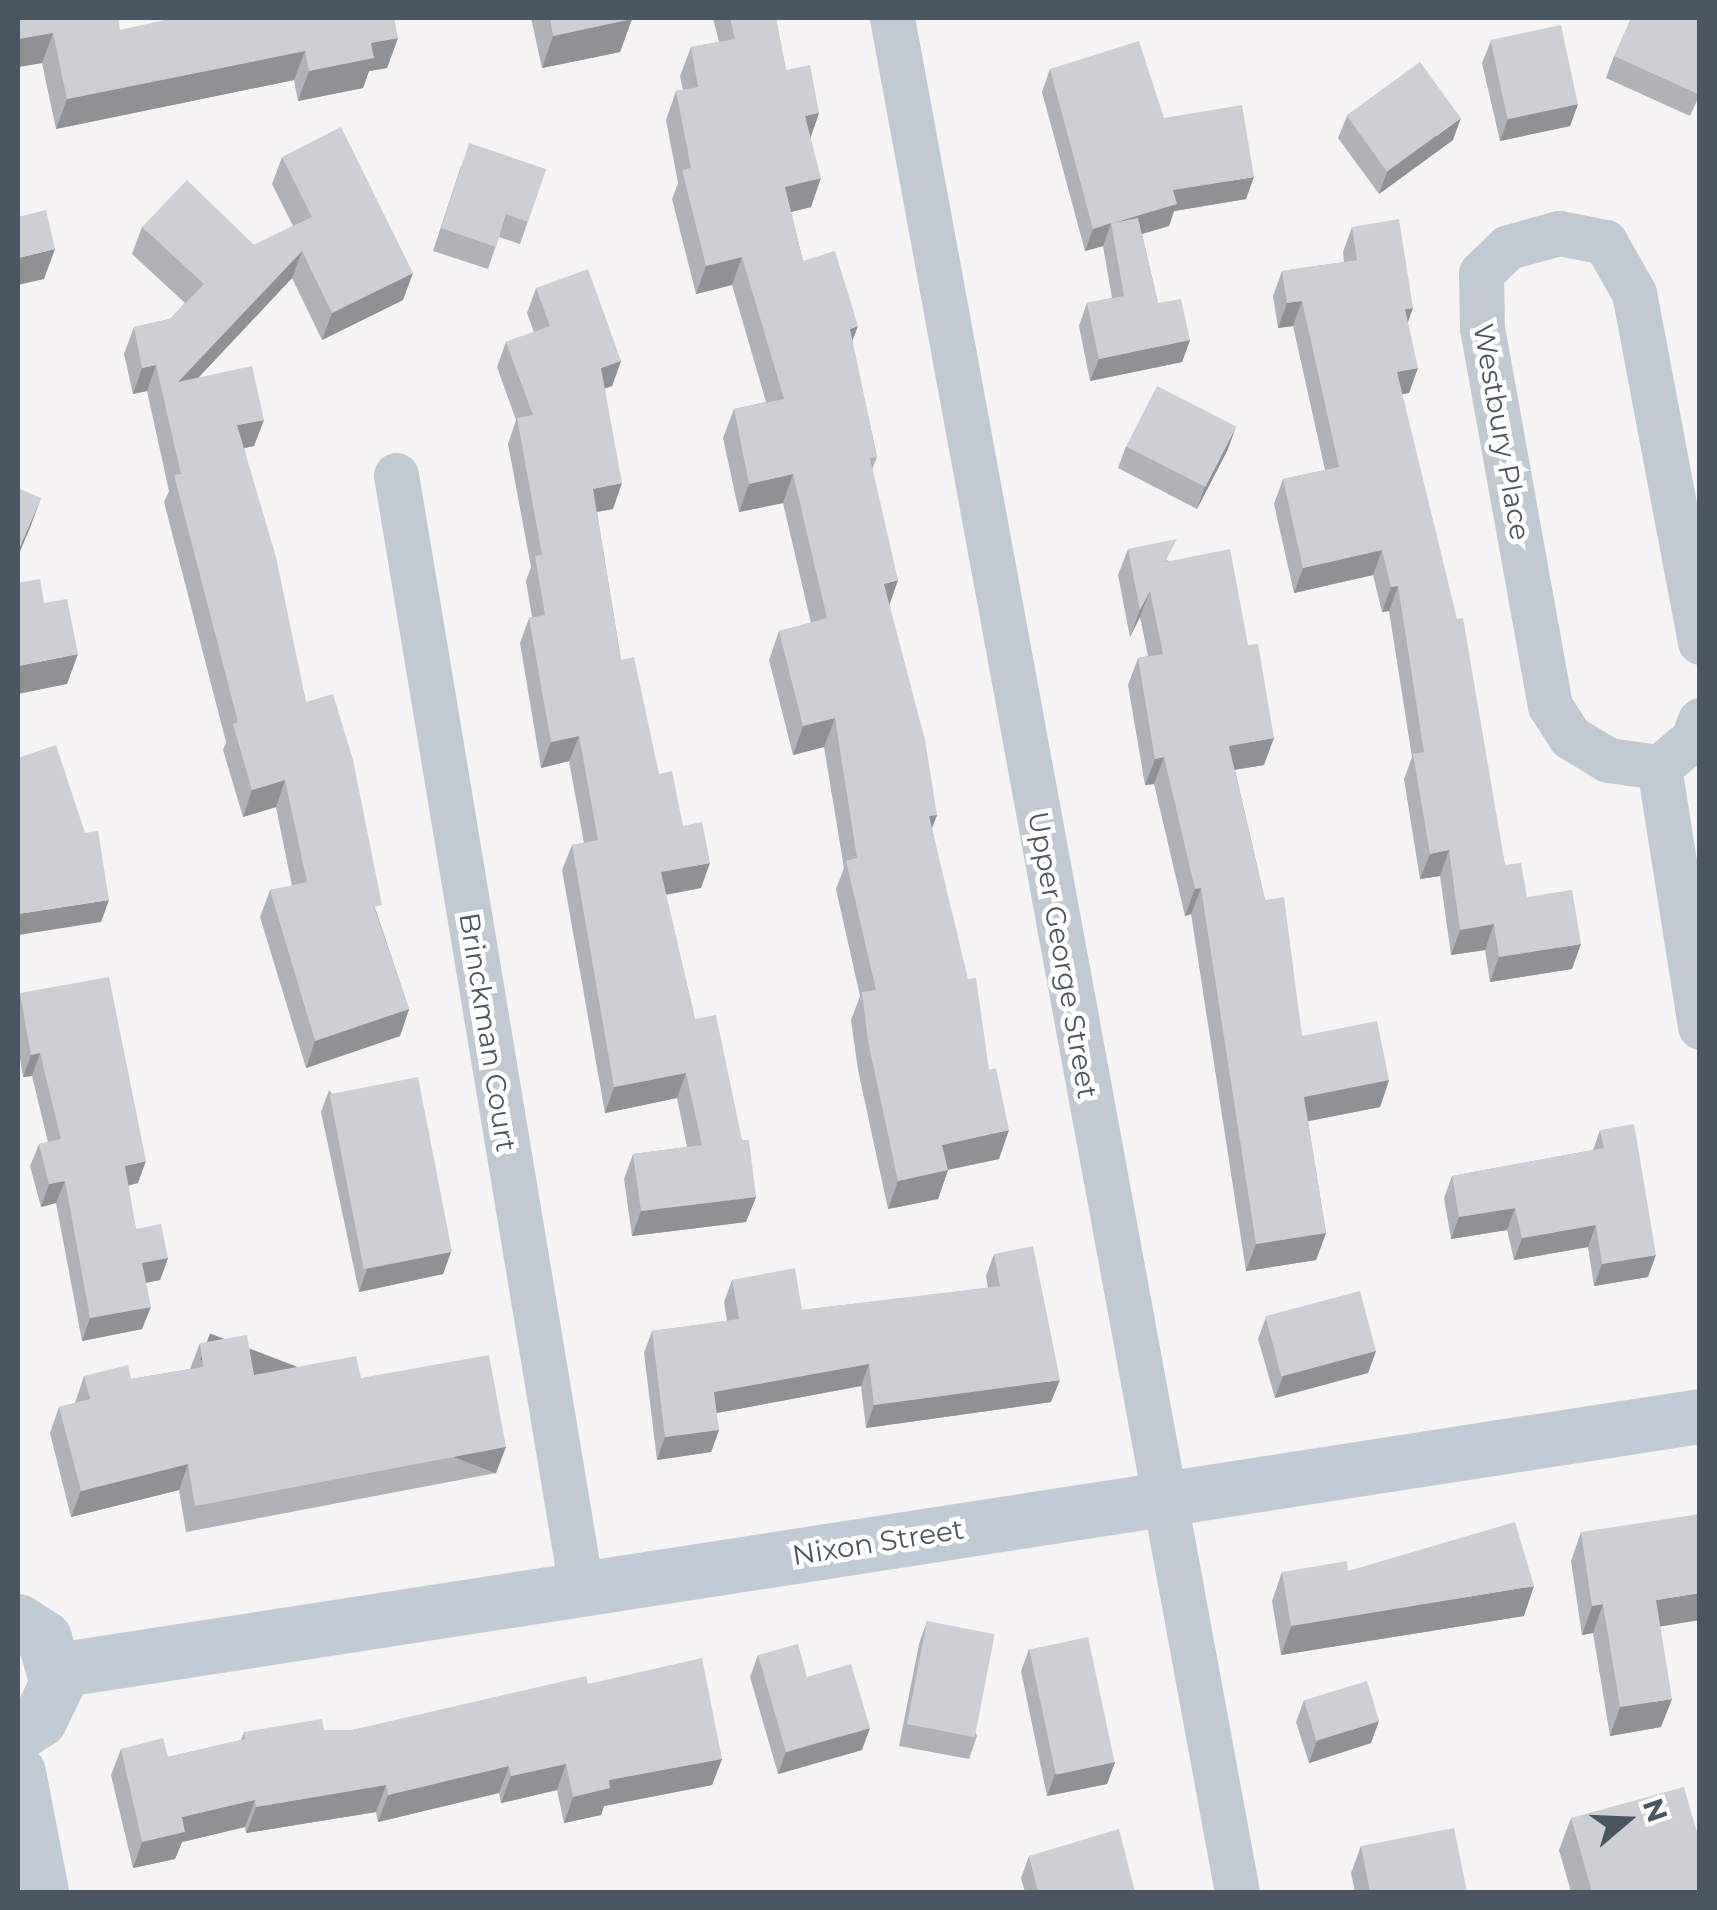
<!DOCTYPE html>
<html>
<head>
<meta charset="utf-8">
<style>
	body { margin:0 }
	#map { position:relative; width:1717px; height:1910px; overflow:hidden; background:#f5f3f3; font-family:Montserrat,sans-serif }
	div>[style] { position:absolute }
	.street>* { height:45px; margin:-22.5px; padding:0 22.5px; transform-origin:22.5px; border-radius:22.5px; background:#c1cad2 }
	.secondary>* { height:55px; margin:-27.5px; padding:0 27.5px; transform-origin:27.5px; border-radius:27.5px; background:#c1cbd6 }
	.wall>* { inset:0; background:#b0b2b7 }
	.shaded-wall>* { inset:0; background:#909195; transform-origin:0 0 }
	.building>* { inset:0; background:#cdcfd5; transform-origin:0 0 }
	span { translate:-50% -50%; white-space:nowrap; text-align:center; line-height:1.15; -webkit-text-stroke:9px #fff; paint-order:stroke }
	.street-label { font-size:28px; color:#4a5661 }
	.frame { position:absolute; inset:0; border:20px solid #4a5661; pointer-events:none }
	.north { position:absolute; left:1577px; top:1770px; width:100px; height:100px; -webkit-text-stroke:8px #fff; paint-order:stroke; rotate:71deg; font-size:28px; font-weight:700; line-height:40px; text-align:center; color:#4a5661 }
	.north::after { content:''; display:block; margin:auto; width:35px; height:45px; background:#4a5661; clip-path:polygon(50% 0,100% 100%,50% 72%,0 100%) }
</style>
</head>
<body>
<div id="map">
	<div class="street">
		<div style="left:892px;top:18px;width:1905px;rotate:79.57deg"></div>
		<div style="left:396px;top:475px;width:1128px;rotate:80.56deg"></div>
		<div style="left:1700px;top:642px;width:355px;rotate:-100.7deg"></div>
		<div style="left:1634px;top:293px;width:59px;rotate:-119.6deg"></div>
		<div style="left:1605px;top:242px;width:47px;rotate:-168.9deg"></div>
		<div style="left:1559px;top:233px;width:53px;rotate:164.6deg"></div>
		<div style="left:1508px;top:247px;width:37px;rotate:136deg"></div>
		<div style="left:1481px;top:273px;width:55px;rotate:89deg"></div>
		<div style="left:1482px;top:328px;width:384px;rotate:79.8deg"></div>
		<div style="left:1550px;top:706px;width:37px;rotate:57deg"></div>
		<div style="left:1570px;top:737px;width:44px;rotate:31.2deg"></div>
		<div style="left:1608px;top:760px;width:51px;rotate:7.8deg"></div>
		<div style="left:1659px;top:767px;width:44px;rotate:-39.5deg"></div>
		<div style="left:1693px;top:739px;width:20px;rotate:-70deg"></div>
		<div style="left:1659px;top:767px;width:263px;rotate:81deg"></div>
	</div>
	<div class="secondary">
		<div style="left:18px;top:1621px;width:31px;rotate:33deg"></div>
		<div style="left:44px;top:1638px;width:47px;rotate:73.9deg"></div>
		<div style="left:57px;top:1683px;width:41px;rotate:115.9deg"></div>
		<div style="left:39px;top:1720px;width:25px;rotate:148deg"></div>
		<div style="left:57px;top:1670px;width:1663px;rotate:-8.79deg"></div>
		<div style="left:18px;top:1772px;width:122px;rotate:79.1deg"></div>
	</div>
	<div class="wall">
		<div style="clip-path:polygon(18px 18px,120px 30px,398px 38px,387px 68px,369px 71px,363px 88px,298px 101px,294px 80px,56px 129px,42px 63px,18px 67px)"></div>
		<div style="clip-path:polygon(531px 18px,631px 18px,632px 19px,620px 52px,542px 68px)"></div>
		<div style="clip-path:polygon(713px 18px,779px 18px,776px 19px,786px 70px,819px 113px,811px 136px,811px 207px,791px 212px,803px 261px,852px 341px,877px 457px,872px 470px,889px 605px,937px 815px,932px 828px,999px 1159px,948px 1170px,938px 1199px,888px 1209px,858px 1070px,851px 1020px,860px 996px,836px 889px,844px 868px,824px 747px,793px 755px,769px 660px,779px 631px,811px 623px,783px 503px,739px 512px,723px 438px,734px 409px,766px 402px,732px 285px,696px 294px,672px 199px,678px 183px,666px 120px,676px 91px,683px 90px,680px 76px,691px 47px,719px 42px)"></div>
		<div style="clip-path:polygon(1700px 18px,1700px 94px,1690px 116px,1606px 78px,1614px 56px)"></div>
		<div style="clip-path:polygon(1491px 41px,1578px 104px,1570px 126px,1500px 141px,1482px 63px)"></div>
		<div style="clip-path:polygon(1050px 69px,1164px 118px,1246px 199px,1174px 211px,1169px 226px,1142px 234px,1158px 303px,1190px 340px,1182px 362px,1090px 381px,1079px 326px,1087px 303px,1112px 298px,1103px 246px,1085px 251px,1042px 92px)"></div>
		<div style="clip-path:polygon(1347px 116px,1453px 140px,1379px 194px,1338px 138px)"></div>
		<div style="clip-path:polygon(282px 157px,403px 300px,322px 340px,292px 278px,198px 378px,254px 446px,244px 448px,306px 702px,409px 1009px,400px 1036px,306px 1068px,260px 917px,270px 890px,292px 886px,276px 807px,243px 817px,223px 750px,226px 742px,164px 502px,169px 491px,147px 391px,133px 394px,124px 354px,134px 327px,170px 319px,185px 303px,132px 254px,142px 227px,254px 245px,293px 226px,272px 184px)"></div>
		<div style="clip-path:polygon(461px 166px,546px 169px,520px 244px,499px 237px,488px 269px,433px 251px)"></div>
		<div style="clip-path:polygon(1352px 227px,1408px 322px,1409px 393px,1402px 394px,1505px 865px,1527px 897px,1572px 969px,1490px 982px,1485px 950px,1451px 955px,1440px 876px,1420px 879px,1404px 779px,1412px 757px,1389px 611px,1382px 612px,1373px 575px,1294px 593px,1274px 504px,1283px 479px,1325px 470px,1293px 326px,1278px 328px,1273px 296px,1282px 271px,1344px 262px,1343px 252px)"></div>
		<div style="clip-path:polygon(536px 288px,621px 361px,612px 386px,605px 388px,613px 509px,597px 512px,621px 660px,659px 774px,683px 826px,701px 888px,666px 895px,695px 1019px,742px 1140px,756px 1197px,746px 1222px,632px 1236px,624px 1179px,633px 1154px,687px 1147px,677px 1098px,605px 1113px,562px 870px,572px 845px,584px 843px,569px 761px,541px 768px,520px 643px,529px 618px,532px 617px,526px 581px,531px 567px,508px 444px,516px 420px,497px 367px,506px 342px,534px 332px,527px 313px)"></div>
		<div style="clip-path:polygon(1126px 446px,1228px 449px,1197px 509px,1118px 468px)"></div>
		<div style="clip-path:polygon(1128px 549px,1169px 561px,1264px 765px,1235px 770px,1265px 900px,1302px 1036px,1389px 1080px,1380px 1107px,1308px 1121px,1326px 1233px,1316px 1260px,1246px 1271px,1191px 914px,1185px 916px,1154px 784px,1145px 785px,1128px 685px,1138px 658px,1148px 656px,1140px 617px,1130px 637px,1118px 575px)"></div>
		<div style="clip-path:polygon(20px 993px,138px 1183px,128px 1186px,136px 1229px,168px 1258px,160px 1280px,146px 1283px,142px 1329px,82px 1341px,56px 1203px,41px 1207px,30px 1166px,39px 1144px,48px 1142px,32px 1076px,23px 1077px,18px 1046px,18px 999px)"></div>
		<div style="clip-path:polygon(329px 1090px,451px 1252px,443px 1274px,359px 1292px,321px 1112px)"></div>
		<div style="clip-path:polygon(1600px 1130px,1648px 1277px,1594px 1286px,1588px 1247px,1514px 1260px,1507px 1230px,1451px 1239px,1444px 1198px,1452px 1176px,1593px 1150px)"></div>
		<div style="clip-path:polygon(994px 1254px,1051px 1402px,866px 1428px,861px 1386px,716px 1413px,719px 1430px,711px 1452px,657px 1460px,644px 1353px,652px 1331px,727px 1321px,724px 1302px,732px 1280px,802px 1310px,988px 1288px,986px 1276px)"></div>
		<div style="clip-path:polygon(1266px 1317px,1376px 1351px,1368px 1373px,1275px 1398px,1258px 1339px)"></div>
		<div style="clip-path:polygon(200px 1343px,254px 1375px,361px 1378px,496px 1473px,186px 1532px,179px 1490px,71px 1517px,50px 1433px,59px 1407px,75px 1403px,84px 1376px,131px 1379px,190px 1369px)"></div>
		<div style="clip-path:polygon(1581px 1532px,1661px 1727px,1610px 1736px,1593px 1633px,1582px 1635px,1571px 1561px)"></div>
		<div style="clip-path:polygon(1348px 1571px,1524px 1616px,1281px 1655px,1272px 1601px,1282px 1572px)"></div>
		<div style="clip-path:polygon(927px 1621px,977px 1736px,969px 1759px,899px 1746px,919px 1644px)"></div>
		<div style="clip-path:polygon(1029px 1649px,1115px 1762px,1107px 1784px,1047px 1796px,1021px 1671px)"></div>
		<div style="clip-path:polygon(758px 1655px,807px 1677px,862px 1750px,778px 1774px,750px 1677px)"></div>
		<div style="clip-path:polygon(588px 1684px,722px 1759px,712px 1785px,604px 1806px,601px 1815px,564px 1823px,557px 1790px,501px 1803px,499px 1793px,378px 1822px,376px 1812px,246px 1833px,245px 1827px,182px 1842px,175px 1859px,133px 1868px,111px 1775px,121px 1749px,168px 1757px,241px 1740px,244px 1732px,352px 1730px)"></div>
		<div style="clip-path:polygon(1304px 1700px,1371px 1743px,1309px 1763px,1296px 1722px)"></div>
		<div style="clip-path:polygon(1571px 1818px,1700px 1892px,1571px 1892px,1559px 1850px)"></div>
		<div style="clip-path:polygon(1361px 1846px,1467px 1892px,1355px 1892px,1351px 1873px)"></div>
		<div style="clip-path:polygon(1029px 1856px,1135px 1892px,1025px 1892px,1021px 1878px)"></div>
	</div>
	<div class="shaded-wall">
		<div style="clip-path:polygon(632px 19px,620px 52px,542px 68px,553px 36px)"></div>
		<div style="clip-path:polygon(53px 33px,42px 63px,18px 67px,18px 39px)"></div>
		<div style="clip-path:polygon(398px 38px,387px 68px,369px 71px,363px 88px,298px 101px,309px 71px,371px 43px)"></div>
		<div style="clip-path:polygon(305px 51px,294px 80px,56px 129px,67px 99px)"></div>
		<div style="clip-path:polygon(1578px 104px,1570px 126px,1500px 141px,1508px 119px)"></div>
		<div style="clip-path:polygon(819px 113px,809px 142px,805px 116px)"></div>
		<div style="clip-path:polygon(1461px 118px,1453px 140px,1379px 194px,1387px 172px)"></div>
		<div style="clip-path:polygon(1254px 177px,1246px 199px,1174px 211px,1169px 226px,1115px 242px,1112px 226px,1173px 190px)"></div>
		<div style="clip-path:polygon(821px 178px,811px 207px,774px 216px,785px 187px)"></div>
		<div style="clip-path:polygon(1111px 223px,1103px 246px,1085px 251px,1093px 229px)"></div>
		<div style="clip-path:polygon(55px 249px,44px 279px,18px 285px,18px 258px)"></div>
		<div style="clip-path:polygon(302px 251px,292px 278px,169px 409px,178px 382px)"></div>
		<div style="clip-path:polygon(742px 257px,732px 285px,696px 294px,706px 266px)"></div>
		<div style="clip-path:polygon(413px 273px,403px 300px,322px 340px,332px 313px)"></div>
		<div style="clip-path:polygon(1302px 301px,1293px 326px,1278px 328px,1287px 303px)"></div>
		<div style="clip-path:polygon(1413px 308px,1404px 333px,1405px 309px)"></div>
		<div style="clip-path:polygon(858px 326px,847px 355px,850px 329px)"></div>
		<div style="clip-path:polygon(1190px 340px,1182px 362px,1090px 381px,1099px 359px)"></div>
		<div style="clip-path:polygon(621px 361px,612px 386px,592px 393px,601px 368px)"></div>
		<div style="clip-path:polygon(156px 365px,147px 391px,133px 394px,142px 368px)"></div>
		<div style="clip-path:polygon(1418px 368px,1409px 393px,1388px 397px,1397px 372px)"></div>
		<div style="clip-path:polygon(264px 420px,254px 446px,227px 452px,237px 425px)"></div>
		<div style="clip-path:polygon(1236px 427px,1228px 449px,1197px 509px,1205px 486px)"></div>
		<div style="clip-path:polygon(793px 474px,783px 503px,739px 512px,749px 484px)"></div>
		<div style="clip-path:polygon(622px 483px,613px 509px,584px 514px,593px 489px)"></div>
		<div style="clip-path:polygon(41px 498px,30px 528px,18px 556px,18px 551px)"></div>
		<div style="clip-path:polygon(1382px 550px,1373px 575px,1294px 593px,1303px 568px)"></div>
		<div style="clip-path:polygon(898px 580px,888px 609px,884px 584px)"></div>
		<div style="clip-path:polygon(1398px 586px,1389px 611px,1382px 612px,1391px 587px)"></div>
		<div style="clip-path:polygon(1150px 591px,1140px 617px,1130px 637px,1140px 610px)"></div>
		<div style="clip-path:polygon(78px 654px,67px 684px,18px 694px,18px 666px)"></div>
		<div style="clip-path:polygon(835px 718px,824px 747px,793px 755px,803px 726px)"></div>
		<div style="clip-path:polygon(579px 736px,569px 761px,541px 768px,551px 742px)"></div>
		<div style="clip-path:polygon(1274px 738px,1264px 765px,1220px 772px,1229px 746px)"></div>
		<div style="clip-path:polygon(1164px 757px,1154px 784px,1145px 785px,1155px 759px)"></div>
		<div style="clip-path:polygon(285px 780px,276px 807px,243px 817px,252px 790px)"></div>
		<div style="clip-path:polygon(937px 815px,926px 843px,929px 816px)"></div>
		<div style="clip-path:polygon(1449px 850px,1440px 876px,1420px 879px,1430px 854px)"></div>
		<div style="clip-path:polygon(710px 863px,701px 888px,652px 897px,661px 872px)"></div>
		<div style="clip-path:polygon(1201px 888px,1191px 914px,1185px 916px,1195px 889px)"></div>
		<div style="clip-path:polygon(109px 900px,101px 922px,18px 935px,18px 914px)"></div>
		<div style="clip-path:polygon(1494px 924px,1485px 950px,1451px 955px,1460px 930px)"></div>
		<div style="clip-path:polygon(1581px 944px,1572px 969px,1490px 982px,1499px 957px)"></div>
		<div style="clip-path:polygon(409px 1009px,400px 1036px,306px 1068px,315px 1041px)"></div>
		<div style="clip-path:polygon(40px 1053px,32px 1076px,23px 1077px,31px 1055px)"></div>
		<div style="clip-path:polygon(686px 1073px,677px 1098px,605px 1113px,614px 1087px)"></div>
		<div style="clip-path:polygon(1389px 1080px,1380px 1107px,1294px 1124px,1304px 1097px)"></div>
		<div style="clip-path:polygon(1009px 1130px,999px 1159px,932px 1173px,942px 1145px)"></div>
		<div style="clip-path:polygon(146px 1161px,138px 1183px,117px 1188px,125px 1166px)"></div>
		<div style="clip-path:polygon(948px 1170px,938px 1199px,888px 1209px,898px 1181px)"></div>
		<div style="clip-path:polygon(65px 1181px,56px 1203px,41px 1207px,49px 1184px)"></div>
		<div style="clip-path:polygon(756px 1197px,746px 1222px,632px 1236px,641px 1211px)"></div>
		<div style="clip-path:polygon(1515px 1208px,1507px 1230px,1451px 1239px,1459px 1217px)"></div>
		<div style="clip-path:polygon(1596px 1225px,1588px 1247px,1514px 1260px,1522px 1238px)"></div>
		<div style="clip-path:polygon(1326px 1233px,1316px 1260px,1246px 1271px,1256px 1244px)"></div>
		<div style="clip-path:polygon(451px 1252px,443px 1274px,359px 1292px,367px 1269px)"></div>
		<div style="clip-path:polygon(1656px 1255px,1648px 1277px,1594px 1286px,1602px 1264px)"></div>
		<div style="clip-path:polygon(168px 1258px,160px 1280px,134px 1285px,142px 1263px)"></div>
		<div style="clip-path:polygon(151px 1307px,142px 1329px,82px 1341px,90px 1318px)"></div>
		<div style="clip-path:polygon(1376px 1351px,1368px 1373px,1275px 1398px,1283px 1376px)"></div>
		<div style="clip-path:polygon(869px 1364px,861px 1386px,706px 1415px,714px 1392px)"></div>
		<div style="clip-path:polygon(1060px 1380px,1051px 1402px,866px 1428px,874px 1405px)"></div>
		<div style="clip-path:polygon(719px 1430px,711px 1452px,657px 1460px,665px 1437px)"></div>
		<div style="left:506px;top:1447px;width:28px;height:317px;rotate:111deg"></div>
		<div style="clip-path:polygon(188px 1464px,179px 1490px,71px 1517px,81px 1491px)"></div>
		<div style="clip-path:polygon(1534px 1586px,1524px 1616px,1281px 1655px,1291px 1626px)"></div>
		<div style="clip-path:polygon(1700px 1593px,1700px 1620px,1645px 1629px,1656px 1600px)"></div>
		<div style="clip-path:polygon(1603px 1604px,1593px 1633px,1582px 1635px,1592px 1606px)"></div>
		<div style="clip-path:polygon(1672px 1699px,1661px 1727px,1610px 1736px,1620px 1707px)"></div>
		<div style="clip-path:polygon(1379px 1721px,1371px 1743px,1309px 1763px,1317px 1741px)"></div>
		<div style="clip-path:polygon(870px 1728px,862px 1750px,778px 1774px,786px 1752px)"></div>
		<div style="clip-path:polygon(722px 1759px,712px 1785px,604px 1806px,601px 1815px,564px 1823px,573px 1797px,609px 1780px)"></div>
		<div style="clip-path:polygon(1115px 1762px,1107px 1784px,1047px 1796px,1055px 1774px)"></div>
		<div style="clip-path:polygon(566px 1764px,557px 1790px,501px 1803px,511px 1776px)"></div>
		<div style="clip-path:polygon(509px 1766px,499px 1793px,378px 1822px,388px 1795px)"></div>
		<div style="clip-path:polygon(386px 1785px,376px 1812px,246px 1833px,256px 1807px)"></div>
		<div style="clip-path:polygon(255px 1800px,245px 1827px,182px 1842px,175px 1859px,133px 1868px,142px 1842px,182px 1817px)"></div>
	</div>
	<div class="building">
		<div style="clip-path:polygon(18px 18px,118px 18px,120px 30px,174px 18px,394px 18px,398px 38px,371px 43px,374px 58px,309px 71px,305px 51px,67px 99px,53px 33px,18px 39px)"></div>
		<div style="clip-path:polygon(550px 18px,631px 18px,632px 19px,553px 36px)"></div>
		<div style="clip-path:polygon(730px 18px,776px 18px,786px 70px,810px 65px,819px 113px,805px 116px,821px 178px,785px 187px,803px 261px,835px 251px,858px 326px,850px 329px,877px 457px,870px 458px,898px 580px,884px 584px,925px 740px,937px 815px,929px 816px,968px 979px,976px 978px,989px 1070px,996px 1068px,1009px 1130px,942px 1145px,948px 1170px,898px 1181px,868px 1041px,862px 992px,876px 990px,846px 861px,857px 858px,835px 718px,803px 726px,779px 631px,827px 618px,793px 474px,749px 484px,734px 409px,784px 399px,742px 257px,706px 266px,682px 170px,691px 168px,676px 91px,698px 87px,691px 47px,735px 39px)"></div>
		<div style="clip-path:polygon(1631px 18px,1700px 18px,1700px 90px,1698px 94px,1614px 56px)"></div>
		<div style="left:1561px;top:25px;width:81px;height:72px;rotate:78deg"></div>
		<div style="clip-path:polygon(1139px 41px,1164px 118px,1242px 105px,1254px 177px,1173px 190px,1177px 204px,1113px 223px,1138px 218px,1158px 303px,1181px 299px,1190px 340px,1099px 359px,1087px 303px,1124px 296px,1111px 223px,1093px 229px,1050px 69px)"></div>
		<div style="left:1420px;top:62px;width:69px;height:91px;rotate:54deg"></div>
		<div style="clip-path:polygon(341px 127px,413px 273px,332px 313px,302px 251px,178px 382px,252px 366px,264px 420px,237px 425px,276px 557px,306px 702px,333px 694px,353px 760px,382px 905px,374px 907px,409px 1009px,315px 1041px,270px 890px,307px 882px,285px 780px,252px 790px,233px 724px,238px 722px,174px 475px,181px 474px,156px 365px,142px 368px,134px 327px,170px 319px,204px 284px,142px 227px,187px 180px,254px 245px,312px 217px,282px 157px)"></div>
		<div style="clip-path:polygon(469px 143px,546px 169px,528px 222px,506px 214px,496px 247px,441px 228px)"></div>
		<div style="clip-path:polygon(46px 210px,55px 249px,18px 258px,18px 217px)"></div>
		<div style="clip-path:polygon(1399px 219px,1413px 308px,1405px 309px,1418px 368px,1397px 372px,1457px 619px,1463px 618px,1505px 865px,1521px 863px,1527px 897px,1572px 890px,1581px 944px,1499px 957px,1494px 924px,1460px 930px,1449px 850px,1430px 854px,1413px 754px,1424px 752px,1398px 586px,1391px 587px,1382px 550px,1303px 568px,1283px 479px,1339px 467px,1302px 301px,1287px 303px,1282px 271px,1357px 260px,1352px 227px)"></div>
		<div style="clip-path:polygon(588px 269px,621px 361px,601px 368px,622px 483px,593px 489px,621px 660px,634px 657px,659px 774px,672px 771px,683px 826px,702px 822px,710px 863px,661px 872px,695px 1019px,716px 1015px,742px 1140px,749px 1140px,756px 1197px,641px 1211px,633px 1154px,702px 1145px,686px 1073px,614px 1087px,572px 845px,598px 840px,579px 736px,551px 742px,529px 618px,545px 615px,535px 556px,542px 555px,517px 418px,533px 415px,506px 342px,550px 326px,536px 288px)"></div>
		<div style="left:1157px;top:386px;width:89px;height:68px;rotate:27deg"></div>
		<div style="clip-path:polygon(18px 488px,41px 498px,18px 551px)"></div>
		<div style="clip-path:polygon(1177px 539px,1165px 562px,1230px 549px,1248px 645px,1258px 644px,1274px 738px,1229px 746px,1265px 900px,1284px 897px,1302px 1036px,1377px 1021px,1389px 1080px,1304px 1097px,1326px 1233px,1256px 1244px,1201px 888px,1195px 889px,1164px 757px,1155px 759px,1138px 658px,1163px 654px,1150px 591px,1140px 610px,1128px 549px)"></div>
		<div style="clip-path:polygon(40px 579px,44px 603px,67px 599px,78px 654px,18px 666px,18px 583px)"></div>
		<div style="clip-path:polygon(56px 745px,85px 833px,98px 831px,109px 900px,18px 914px,18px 758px)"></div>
		<div style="clip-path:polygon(109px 977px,146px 1161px,125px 1166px,136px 1229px,161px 1224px,168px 1258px,142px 1263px,151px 1307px,90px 1318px,65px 1181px,49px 1184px,39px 1144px,61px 1139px,40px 1053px,31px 1055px,20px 993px)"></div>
		<div style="left:418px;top:1077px;width:178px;height:90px;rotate:79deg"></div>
		<div style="clip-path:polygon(1634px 1124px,1656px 1255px,1602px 1264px,1596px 1225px,1522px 1238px,1515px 1208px,1459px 1217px,1452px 1176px,1604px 1148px,1600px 1130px)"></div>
		<div style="clip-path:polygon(1033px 1246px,1060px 1380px,874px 1405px,869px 1364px,714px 1392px,719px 1430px,665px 1437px,652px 1331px,739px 1319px,732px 1280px,795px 1268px,802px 1310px,1000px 1286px,994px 1254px)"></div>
		<div style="left:1360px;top:1291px;width:62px;height:98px;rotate:75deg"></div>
		<div style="clip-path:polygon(247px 1335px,254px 1375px,356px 1356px,361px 1378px,489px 1355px,506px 1447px,195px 1506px,188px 1464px,81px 1491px,59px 1407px,90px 1399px,84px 1376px,128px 1365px,131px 1379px,203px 1367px,200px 1343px)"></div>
		<div style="clip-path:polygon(1700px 1514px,1700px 1593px,1656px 1600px,1672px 1699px,1620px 1707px,1603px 1604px,1592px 1606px,1581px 1532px)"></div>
		<div style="clip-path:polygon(1515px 1522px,1534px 1586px,1291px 1626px,1282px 1572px,1347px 1561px,1348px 1571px)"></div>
		<div style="left:927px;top:1621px;width:69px;height:105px;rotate:11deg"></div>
		<div style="left:1088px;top:1637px;width:128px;height:60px;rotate:78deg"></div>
		<div style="clip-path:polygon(798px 1644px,807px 1677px,851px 1664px,870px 1728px,786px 1752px,758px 1655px)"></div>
		<div style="clip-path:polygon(702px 1658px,722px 1759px,609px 1780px,610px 1788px,573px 1797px,566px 1764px,511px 1776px,509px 1766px,388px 1795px,386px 1785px,256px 1807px,255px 1800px,182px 1817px,185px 1832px,142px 1842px,121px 1749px,163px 1738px,168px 1757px,245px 1739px,244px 1732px,322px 1719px,324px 1730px,352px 1730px,586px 1676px,588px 1684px)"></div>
		<div style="left:1367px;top:1681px;width:42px;height:66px;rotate:73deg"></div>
		<div style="clip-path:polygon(1684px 1787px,1700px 1843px,1700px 1889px,1688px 1892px,1592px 1892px,1571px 1818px)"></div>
		<div style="clip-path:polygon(1454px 1828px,1467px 1892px,1370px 1892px,1361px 1846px)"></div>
		<div style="clip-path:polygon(1119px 1829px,1135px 1892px,1038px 1892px,1029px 1856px)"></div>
	</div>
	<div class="street-label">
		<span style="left:1502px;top:432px;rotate:80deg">Westbury Place</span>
		<span style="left:1063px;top:955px;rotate:80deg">Upper George Street</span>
		<span style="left:488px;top:1032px;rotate:81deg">Brinckman Court</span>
		<span style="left:878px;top:1542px;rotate:-9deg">Nixon Street</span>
	</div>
	<div class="frame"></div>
	<div class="north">N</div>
</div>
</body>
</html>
